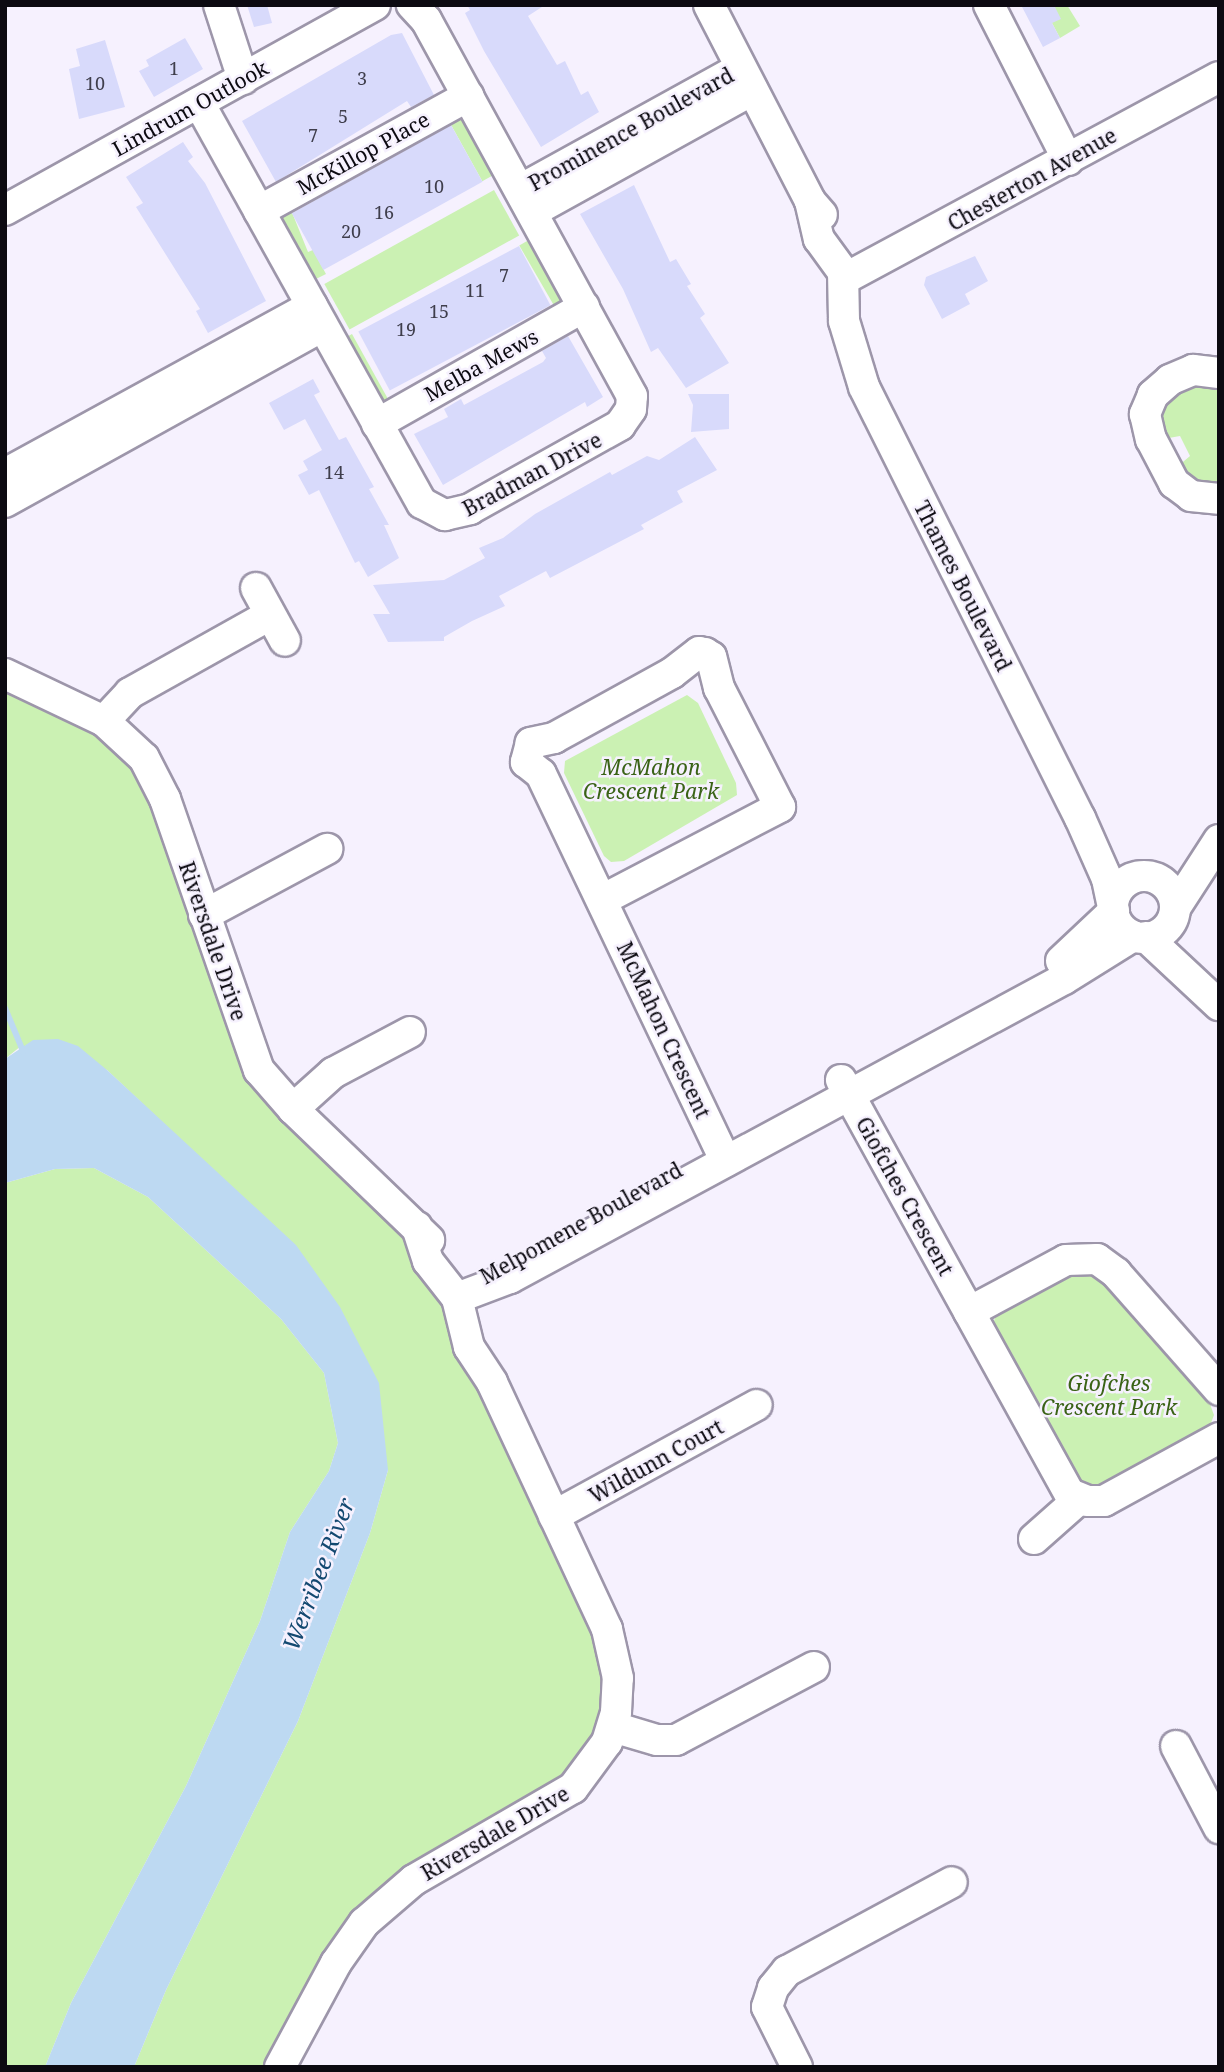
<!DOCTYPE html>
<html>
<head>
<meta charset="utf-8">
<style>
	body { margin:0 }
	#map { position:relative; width:1224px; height:2072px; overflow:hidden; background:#f6f1fe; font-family:"Noto Serif",serif }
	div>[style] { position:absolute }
	.green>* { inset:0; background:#cbf1b3; transform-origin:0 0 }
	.water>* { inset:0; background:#bdd9f2 }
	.stream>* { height:6px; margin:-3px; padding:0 3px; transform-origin:3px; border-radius:3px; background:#bdd9f2 }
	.building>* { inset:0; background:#d8dafb; transform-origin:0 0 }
	.roads { filter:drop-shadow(2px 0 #9d96aa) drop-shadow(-2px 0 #9d96aa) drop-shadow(0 2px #9d96aa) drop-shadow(0 -2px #9d96aa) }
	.minor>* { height:30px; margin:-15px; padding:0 15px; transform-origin:15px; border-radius:15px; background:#fff }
	.minor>.ring { margin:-15px; padding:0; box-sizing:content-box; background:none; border:30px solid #fff; border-radius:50% }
	span { translate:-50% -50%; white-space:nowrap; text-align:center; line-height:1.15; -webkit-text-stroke:5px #f6f1fe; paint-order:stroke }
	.number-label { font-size:18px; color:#3f3e4c }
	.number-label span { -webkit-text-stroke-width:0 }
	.street-label { font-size:21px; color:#0c0a11 }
	.park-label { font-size:21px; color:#3a6316; font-style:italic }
	.water-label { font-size:23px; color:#144971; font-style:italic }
	.frame { position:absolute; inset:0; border:7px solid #0c0a11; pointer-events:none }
</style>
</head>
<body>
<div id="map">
	<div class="green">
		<div style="clip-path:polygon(1054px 5px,1067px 5px,1080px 26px,1060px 38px,1052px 23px)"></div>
		<div style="left:464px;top:109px;width:72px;height:19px;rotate:61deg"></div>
		<div style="left:494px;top:190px;width:52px;height:194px;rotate:61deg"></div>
		<div style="clip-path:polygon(289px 205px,308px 252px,313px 250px,326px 274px,310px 282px,273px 214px)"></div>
		<div style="left:534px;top:237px;width:74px;height:17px;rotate:60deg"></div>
		<div style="left:352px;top:334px;width:78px;height:11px;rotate:61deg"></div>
		<div style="clip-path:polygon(1189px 383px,1219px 387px,1219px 488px,1201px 488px,1177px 467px,1190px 456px,1180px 436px,1163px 439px,1159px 407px)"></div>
		<div style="clip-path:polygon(5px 686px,119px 748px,147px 785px,237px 1048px,390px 1214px,428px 1271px,597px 1633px,606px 1673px,598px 1734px,575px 1770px,422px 1862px,266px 2067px,134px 2067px,166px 1990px,298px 1721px,370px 1533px,388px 1470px,161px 1121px,107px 1070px,21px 1046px,5px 1059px)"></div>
		<div style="clip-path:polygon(687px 695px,698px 703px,736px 783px,737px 795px,624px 861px,611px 862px,604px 856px,564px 773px,565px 761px)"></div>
		<div style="clip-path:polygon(94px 1168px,148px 1197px,281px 1319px,324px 1373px,338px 1443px,329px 1471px,290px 1532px,260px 1621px,186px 1786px,71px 2003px,45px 2067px,5px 2067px,5px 1183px,55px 1169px)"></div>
		<div style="clip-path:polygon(1096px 1269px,1207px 1396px,1214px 1415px,1208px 1431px,1105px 1488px,1084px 1489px,992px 1328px,996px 1314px,1069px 1271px)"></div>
	</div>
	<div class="water">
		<div style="clip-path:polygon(58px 1039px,78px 1046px,107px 1070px,296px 1245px,340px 1307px,379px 1383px,388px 1470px,370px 1533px,298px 1721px,166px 1990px,134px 2067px,45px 2067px,71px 2003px,186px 1786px,260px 1621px,290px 1532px,329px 1471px,338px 1443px,324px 1373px,281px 1319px,148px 1197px,94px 1168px,55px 1169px,5px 1183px,5px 1059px,33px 1040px)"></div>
	</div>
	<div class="stream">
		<div style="left:5px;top:1008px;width:47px;rotate:67.3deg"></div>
	</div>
	<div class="building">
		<div style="clip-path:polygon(247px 5px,267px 5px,272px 23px,254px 27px)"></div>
		<div style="clip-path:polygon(467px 5px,545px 5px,528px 16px,557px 65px,565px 61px,581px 95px,588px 91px,599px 112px,541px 147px,484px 51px,465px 13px,470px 10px)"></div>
		<div style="clip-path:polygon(1021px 5px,1054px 5px,1061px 19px,1052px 23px,1060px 38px,1043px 47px)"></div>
		<div style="clip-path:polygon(402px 33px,434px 95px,411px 107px,407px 101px,276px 182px,242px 121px,391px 35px)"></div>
		<div style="clip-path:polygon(185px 38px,203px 69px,154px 97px,139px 71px,149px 66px,146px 60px)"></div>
		<div style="clip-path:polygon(105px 40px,125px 107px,79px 119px,69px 69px,80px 66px,76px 49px)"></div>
		<div style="left:451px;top:125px;width:65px;height:182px;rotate:61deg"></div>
		<div style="clip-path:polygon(183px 142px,193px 157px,188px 161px,205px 183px,266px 301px,208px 333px,196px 311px,200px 309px,136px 207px,143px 203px,126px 177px)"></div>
		<div style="clip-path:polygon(634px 185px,670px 262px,676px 259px,691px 284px,687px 286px,705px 314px,700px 318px,729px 363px,686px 388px,658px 348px,651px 352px,623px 289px,580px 214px)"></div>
		<div style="left:519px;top:246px;width:67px;height:182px;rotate:62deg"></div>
		<div style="clip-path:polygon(975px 256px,988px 281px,965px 294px,970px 304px,942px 319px,924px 285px,926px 277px)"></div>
		<div style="clip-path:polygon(568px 336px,603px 397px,587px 407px,585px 402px,443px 485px,414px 434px,448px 417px,444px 409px,461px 399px,464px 405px,543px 362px,546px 358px,542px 351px)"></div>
		<div style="clip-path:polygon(313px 379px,320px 392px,314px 395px,339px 440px,346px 437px,374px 487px,369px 489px,389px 525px,384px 525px,399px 558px,368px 577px,359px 561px,355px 563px,319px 490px,309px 495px,298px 475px,308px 470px,303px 461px,322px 450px,305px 419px,284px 430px,269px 403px)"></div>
		<div style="clip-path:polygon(688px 394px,729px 394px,729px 429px,691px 432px,693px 405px)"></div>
		<div style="clip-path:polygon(695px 437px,717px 470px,677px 491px,683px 502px,641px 525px,644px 529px,550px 578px,546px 571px,499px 596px,505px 606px,472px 621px,444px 637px,444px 641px,388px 642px,373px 614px,390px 614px,373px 585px,444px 580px,485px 558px,479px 548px,503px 538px,535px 514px,610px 472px,612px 475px,647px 456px,659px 460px)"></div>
	</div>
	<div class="roads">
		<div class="minor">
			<div style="left:219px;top:5px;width:78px;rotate:72deg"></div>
			<div style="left:709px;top:5px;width:220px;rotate:62.7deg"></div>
			<div style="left:810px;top:201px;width:18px;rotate:49deg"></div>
			<div style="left:989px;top:5px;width:174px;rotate:63deg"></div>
			<div style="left:199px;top:103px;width:458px;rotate:60.9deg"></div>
			<div style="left:422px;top:503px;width:26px;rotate:28deg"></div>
			<div style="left:445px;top:515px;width:26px;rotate:-13deg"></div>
			<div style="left:470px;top:509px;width:172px;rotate:-29.2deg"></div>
			<div style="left:620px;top:425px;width:19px;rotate:-55deg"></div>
			<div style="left:631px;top:409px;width:13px;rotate:-86deg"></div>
			<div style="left:632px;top:396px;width:429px;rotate:-118.7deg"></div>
			<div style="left:426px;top:20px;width:21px;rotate:-133deg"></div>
			<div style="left:520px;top:190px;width:252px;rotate:-28.9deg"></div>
			<div style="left:810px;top:201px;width:39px;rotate:77deg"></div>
			<div style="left:819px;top:239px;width:41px;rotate:54deg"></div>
			<div style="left:843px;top:272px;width:49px;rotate:88.8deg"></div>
			<div style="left:844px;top:321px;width:69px;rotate:73.1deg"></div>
			<div style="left:864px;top:387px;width:482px;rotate:63.4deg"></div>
			<div style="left:1080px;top:818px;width:67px;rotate:66.1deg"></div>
			<div style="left:1107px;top:879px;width:29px;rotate:78deg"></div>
			<div style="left:5px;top:210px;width:423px;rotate:-29deg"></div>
			<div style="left:259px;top:211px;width:239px;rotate:-28.8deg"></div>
			<div style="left:532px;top:212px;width:252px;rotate:-29deg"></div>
			<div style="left:844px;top:279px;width:426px;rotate:-28.3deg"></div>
			<div style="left:1219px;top:373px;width:26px;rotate:-173deg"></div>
			<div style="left:1193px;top:370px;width:25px;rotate:157deg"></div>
			<div style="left:1170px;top:380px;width:23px;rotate:139deg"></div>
			<div style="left:1153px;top:395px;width:21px;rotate:113deg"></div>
			<div style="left:1145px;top:414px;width:26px;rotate:77deg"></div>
			<div style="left:1151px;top:439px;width:50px;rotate:62.4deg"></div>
			<div style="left:1174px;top:483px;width:21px;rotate:37deg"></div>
			<div style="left:1191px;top:496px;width:28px;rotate:6deg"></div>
			<div style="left:377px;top:424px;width:238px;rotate:-29.5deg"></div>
			<div style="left:5px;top:474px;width:350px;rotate:-28.7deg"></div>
			<div style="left:5px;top:502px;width:363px;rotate:-29deg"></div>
			<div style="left:256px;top:588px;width:60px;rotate:61.3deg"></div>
			<div style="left:5px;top:674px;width:110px;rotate:25.4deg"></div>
			<div style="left:104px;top:721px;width:54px;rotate:42.8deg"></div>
			<div style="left:144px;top:758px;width:46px;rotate:62.9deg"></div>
			<div style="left:165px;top:799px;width:287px;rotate:70.9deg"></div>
			<div style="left:259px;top:1070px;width:52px;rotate:48.9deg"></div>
			<div style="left:293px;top:1109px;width:189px;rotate:43.9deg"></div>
			<div style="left:104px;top:721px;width:38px;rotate:-47deg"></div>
			<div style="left:130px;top:693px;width:158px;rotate:-29.2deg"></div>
			<div class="ring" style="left:1113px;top:876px;width:32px;height:32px"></div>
			<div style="left:602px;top:900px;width:201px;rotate:-27.6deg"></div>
			<div style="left:780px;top:807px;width:134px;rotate:-117.1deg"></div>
			<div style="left:719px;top:688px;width:32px;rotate:-104deg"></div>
			<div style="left:711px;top:657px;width:7px;rotate:-146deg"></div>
			<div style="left:705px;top:653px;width:6px;rotate:-171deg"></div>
			<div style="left:699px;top:652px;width:34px;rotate:142deg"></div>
			<div style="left:672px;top:673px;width:135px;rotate:151.2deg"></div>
			<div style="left:554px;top:738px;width:24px;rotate:168deg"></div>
			<div style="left:531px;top:743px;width:20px;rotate:105deg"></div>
			<div style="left:526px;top:762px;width:19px;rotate:39deg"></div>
			<div style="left:541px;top:774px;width:429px;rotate:64.5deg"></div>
			<div style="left:1175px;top:908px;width:81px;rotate:-57.1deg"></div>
			<div style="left:204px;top:915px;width:140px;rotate:-28.2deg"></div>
			<div style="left:1146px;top:937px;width:100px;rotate:43deg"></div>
			<div style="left:1061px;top:961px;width:73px;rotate:-43.3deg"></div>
			<div style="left:841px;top:1080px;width:473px;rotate:61.1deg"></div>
			<div style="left:1070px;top:1494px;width:18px;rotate:22deg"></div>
			<div style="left:1087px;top:1501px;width:17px"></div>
			<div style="left:1104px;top:1501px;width:131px;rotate:-28.7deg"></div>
			<div style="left:293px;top:1109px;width:54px;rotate:-42deg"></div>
			<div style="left:333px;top:1073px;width:87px;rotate:-28deg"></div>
			<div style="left:457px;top:1298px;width:57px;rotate:-20.7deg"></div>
			<div style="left:510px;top:1278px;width:630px;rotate:-28.36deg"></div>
			<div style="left:1064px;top:979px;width:81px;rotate:-31.9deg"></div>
			<div style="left:969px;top:1312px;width:110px;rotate:-28.2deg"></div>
			<div style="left:1066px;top:1260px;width:31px;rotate:-2deg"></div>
			<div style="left:1097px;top:1259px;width:24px;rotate:36deg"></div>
			<div style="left:1116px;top:1273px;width:156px;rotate:48.6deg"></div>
			<div style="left:554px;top:1516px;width:231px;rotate:-28.7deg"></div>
			<div style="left:1034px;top:1539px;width:60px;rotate:-41.6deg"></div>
			<div style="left:613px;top:1727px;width:46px;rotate:16.5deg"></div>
			<div style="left:657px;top:1740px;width:19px"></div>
			<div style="left:676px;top:1740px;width:156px;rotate:-27.9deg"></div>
			<div style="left:1176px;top:1746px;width:93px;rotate:62.3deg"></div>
			<div style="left:280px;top:2067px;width:118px;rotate:-61.7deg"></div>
			<div style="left:336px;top:1963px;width:49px;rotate:-55deg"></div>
			<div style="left:364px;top:1923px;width:66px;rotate:-40.7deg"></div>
			<div style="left:414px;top:1880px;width:184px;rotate:-30.1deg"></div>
			<div style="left:573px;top:1788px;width:57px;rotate:-53.5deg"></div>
			<div style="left:607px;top:1742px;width:31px;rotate:-73deg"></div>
			<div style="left:616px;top:1712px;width:34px;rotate:-87deg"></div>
			<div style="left:618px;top:1678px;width:50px;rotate:-102.7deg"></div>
			<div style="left:607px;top:1629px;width:272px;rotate:-115deg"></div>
			<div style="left:492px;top:1382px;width:42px;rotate:-123.3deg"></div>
			<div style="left:469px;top:1347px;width:50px;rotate:-103.8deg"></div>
			<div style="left:457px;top:1298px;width:47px;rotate:-128.1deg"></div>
			<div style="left:428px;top:1261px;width:36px;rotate:-108deg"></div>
			<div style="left:797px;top:2067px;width:67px;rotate:-116.6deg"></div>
			<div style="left:767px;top:2007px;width:20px;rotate:-72deg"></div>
			<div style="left:773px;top:1988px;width:22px;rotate:-51deg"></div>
			<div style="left:787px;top:1971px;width:187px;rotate:-28.3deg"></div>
		</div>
	</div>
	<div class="number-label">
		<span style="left:174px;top:68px">1</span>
		<span style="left:362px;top:78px">3</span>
		<span style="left:95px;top:83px">10</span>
		<span style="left:343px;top:116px">5</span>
		<span style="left:313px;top:135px">7</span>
		<span style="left:434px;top:186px">10</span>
		<span style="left:384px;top:212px">16</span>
		<span style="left:351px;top:231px">20</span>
		<span style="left:504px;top:275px">7</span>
		<span style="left:475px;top:290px">11</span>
		<span style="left:439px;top:311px">15</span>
		<span style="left:406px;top:329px">19</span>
		<span style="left:334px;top:472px">14</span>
	</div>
	<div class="street-label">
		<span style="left:190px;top:108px;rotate:-29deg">Lindrum Outlook</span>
		<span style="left:631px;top:129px;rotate:-29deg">Prominence Boulevard</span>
		<span style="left:363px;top:153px;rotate:-29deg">McKillop Place</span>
		<span style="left:1032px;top:179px;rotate:-29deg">Chesterton Avenue</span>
		<span style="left:481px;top:365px;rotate:-29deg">Melba Mews</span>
		<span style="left:532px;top:474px;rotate:-28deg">Bradman Drive</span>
		<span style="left:963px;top:586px;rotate:63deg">Thames Boulevard</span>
		<span style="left:213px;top:941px;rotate:71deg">Riversdale Drive</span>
		<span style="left:664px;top:1030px;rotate:65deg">McMahon Crescent</span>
		<span style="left:905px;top:1196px;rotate:61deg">Giofches Crescent</span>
		<span style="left:581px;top:1223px;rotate:-29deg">Melpomene Boulevard</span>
		<span style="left:656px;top:1461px;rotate:-29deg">Wildunn Court</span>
		<span style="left:495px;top:1833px;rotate:-30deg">Riversdale Drive</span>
	</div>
	<div class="park-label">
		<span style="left:651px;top:779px">McMahon<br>Crescent Park</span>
		<span style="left:1109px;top:1395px">Giofches<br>Crescent Park</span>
	</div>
	<div class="water-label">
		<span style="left:318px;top:1574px;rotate:-69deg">Werribee River</span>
	</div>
	<div class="frame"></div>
</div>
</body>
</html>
